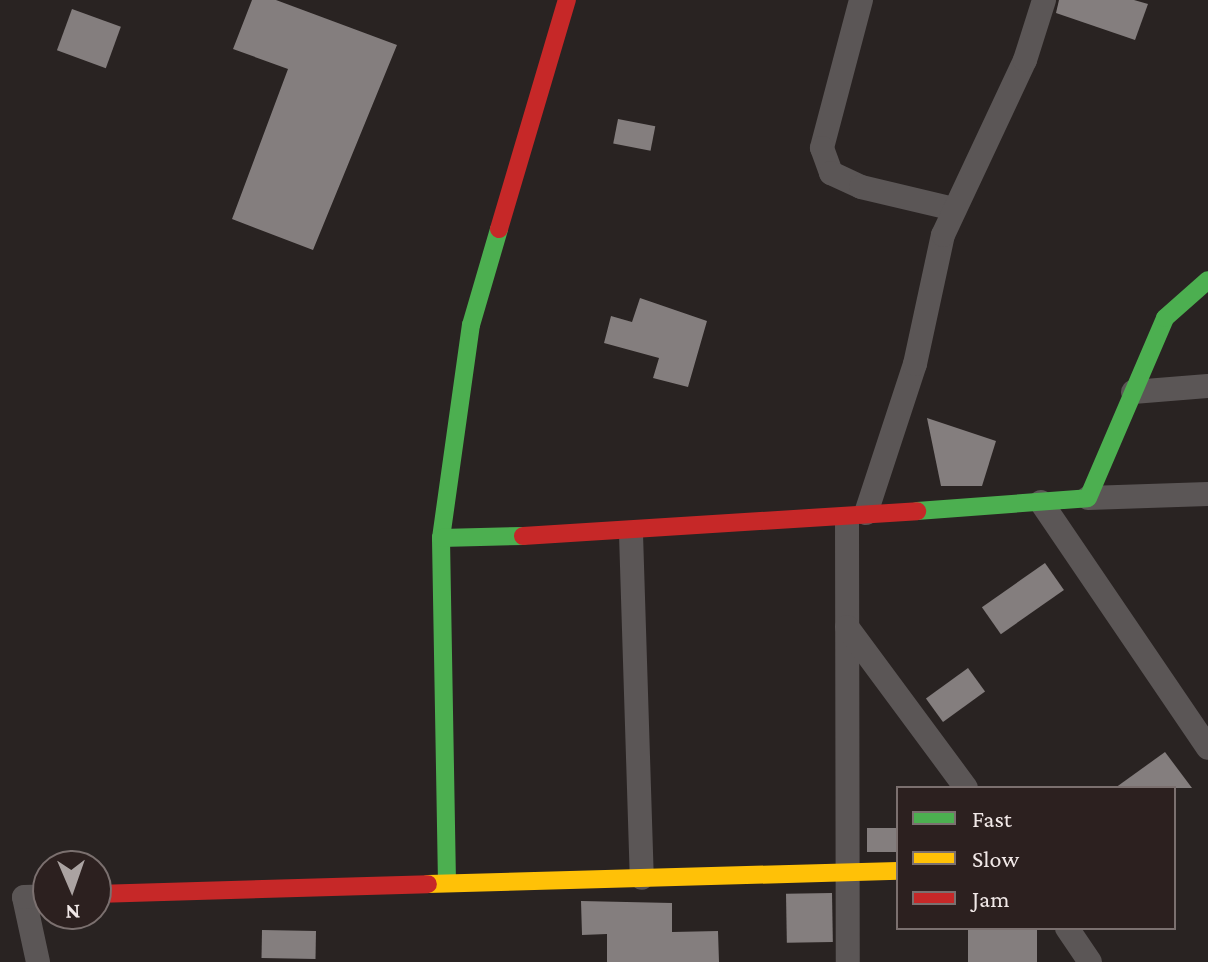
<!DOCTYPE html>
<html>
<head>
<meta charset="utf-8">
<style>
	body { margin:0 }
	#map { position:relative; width:1208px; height:962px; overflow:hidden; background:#292322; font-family:"Crimson Pro",serif }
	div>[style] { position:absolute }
	.building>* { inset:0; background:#847e7e; transform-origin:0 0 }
	.street>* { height:24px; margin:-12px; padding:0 12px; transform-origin:12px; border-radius:12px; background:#5b5656 }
	.fast>* { height:18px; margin:-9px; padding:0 9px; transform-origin:9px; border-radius:9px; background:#4caf50 }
	.slow>* { height:18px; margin:-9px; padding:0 9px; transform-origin:9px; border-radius:9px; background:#ffc107 }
	.jam>* { height:18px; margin:-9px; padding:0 9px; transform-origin:9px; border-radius:9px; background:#c62828 }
	span { translate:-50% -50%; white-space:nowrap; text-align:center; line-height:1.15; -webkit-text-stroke:8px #2c201f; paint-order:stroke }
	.legend { position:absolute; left:896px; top:786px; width:280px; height:144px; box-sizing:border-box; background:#2c201f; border:2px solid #7b706f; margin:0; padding:10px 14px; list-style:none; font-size:24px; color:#f1e8e7 }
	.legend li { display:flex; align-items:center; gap:16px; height:40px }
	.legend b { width:40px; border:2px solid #7b706f }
	.north { position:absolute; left:32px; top:850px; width:80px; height:80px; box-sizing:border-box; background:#2c201f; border:2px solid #7b706f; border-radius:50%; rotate:178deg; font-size:22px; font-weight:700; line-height:32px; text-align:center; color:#f1e8e7 }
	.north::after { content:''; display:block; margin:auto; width:28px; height:36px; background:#aba3a2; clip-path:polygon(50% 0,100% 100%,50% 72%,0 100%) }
</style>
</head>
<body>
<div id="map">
	<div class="building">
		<div style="clip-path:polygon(252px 0,276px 0,397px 45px,313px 250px,232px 219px,288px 69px,233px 49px)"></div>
		<div style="clip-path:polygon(1059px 0,1134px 0,1148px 4px,1135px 40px,1056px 13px)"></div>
		<div style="left:72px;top:9px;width:52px;height:44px;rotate:20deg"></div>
		<div style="left:618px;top:119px;width:38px;height:25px;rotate:11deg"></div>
		<div style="clip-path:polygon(640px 298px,707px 321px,688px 387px,653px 378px,659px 358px,604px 343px,611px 316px,632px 322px)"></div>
		<div style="clip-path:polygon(927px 418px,996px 441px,982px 486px,941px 486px)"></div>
		<div style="left:1045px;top:563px;width:33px;height:77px;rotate:55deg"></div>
		<div style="left:968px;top:668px;width:29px;height:52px;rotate:54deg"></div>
		<div style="clip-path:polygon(1165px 752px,1192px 788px,1115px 788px)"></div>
		<div style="left:867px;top:828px;width:31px;height:24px"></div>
		<div style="left:832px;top:893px;width:49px;height:46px;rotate:89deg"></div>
		<div style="clip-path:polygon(581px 901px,672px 903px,672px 932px,718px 931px,719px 962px,607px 962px,607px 934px,582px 935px)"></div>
		<div style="left:968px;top:928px;width:69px;height:34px"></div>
		<div style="left:262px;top:930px;width:54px;height:28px;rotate:1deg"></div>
	</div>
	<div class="street">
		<div style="left:861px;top:0;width:153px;rotate:104.8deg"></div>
		<div style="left:822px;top:148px;width:27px;rotate:70deg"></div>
		<div style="left:831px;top:173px;width:33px;rotate:25deg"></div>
		<div style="left:861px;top:187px;width:96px;rotate:13.3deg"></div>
		<div style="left:1133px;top:392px;width:75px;rotate:-4.6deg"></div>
		<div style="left:1088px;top:498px;width:120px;rotate:-1.9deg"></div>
		<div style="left:1041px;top:502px;width:297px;rotate:55.8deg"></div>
		<div style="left:866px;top:513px;width:157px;rotate:-71.8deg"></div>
		<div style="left:915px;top:364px;width:132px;rotate:-77.8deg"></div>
		<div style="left:943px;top:235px;width:193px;rotate:-64.9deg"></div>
		<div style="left:1025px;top:60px;width:63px;rotate:-72.4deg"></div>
		<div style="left:847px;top:519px;width:443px;rotate:89.9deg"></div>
		<div style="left:631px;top:534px;width:344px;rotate:88.2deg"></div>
		<div style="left:847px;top:627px;width:200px;rotate:53.5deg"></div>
		<div style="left:1067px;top:928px;width:41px;rotate:55.9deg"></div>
		<div style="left:38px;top:962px;width:66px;rotate:-102.2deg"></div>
		<div style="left:24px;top:897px;width:24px;rotate:-2deg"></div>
	</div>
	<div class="fast">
		<div style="left:917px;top:511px;width:171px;rotate:-4.3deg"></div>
		<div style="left:1088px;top:498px;width:196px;rotate:-66.8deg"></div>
		<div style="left:1165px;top:318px;width:57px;rotate:-41.5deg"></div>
		<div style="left:441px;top:538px;width:215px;rotate:-82deg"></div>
		<div style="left:471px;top:325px;width:100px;rotate:-73.7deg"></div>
		<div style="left:447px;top:883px;width:345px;rotate:-91deg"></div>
		<div style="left:441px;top:538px;width:82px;rotate:-1.4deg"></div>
	</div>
	<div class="slow">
		<div style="left:428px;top:884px;width:470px;rotate:-1.6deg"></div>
	</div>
	<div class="jam">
		<div style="left:499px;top:229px;width:239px;rotate:-73.5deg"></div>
		<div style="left:523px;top:536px;width:395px;rotate:-3.6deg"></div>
		<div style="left:96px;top:894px;width:332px;rotate:-1.7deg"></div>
	</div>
	<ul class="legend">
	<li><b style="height:10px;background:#4caf50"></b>Fast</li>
	<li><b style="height:10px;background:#ffc107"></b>Slow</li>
	<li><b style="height:10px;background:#c62828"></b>Jam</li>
	</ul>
	<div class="north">N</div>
</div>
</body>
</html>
